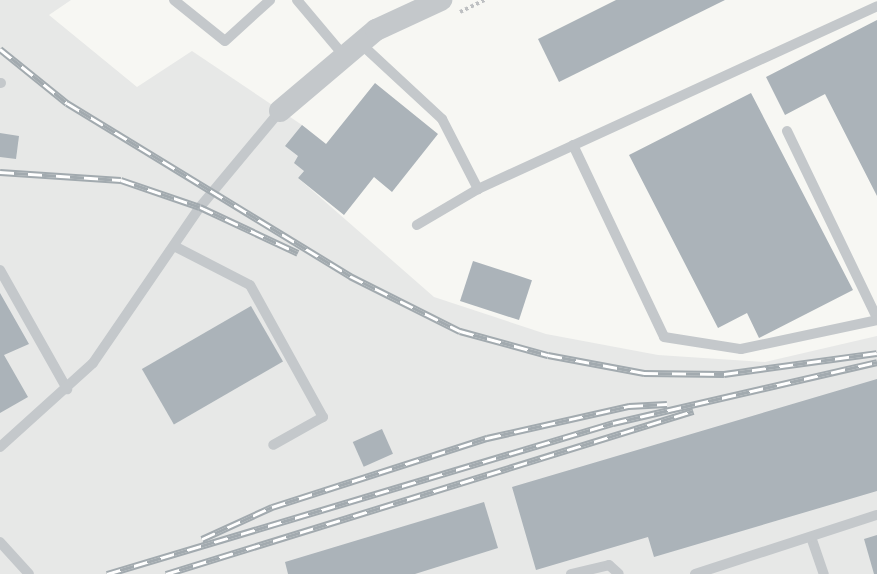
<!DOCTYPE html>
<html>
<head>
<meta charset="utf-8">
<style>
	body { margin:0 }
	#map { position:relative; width:877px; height:574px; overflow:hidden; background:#f7f7f3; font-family:"Exo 2",sans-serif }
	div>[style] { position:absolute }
	.built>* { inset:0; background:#e7e8e7 }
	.building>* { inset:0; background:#abb3b9; transform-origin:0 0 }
	.path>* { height:4px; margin-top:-2px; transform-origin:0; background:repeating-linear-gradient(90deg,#bec0c2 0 3px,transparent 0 6px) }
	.lane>* { height:10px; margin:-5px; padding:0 5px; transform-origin:5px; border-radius:5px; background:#c4c8cb }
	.street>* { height:22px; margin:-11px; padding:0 11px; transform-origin:11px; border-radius:11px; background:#c4c8cb }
	.rail>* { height:7px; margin-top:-3.5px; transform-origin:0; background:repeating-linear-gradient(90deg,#fff 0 14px,#a2aaaf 0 28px); box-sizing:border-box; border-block:2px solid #a2aaaf }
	span { translate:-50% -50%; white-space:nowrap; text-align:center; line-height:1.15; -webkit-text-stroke:6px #fff; paint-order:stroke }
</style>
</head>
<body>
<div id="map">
	<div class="built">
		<div style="clip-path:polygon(0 0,71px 0,49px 15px,137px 87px,192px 51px,302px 125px,326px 144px,298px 178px,434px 297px,546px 334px,658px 355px,765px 362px,877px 336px,877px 574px,0 574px)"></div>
	</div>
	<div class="building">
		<div style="clip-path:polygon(616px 0,725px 0,559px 82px,538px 39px)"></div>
		<div style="clip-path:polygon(877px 20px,877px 196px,825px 94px,785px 115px,766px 77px)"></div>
		<div style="clip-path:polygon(375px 83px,438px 134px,392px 192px,374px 177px,344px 215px,298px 178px,304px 171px,294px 163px,298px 156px,285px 146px,302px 125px,326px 144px)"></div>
		<div style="clip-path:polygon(751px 93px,853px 290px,759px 338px,747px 313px,718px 328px,629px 155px)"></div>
		<div style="clip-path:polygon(0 133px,19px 136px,16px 159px,0 157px)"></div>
		<div style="left:473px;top:261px;width:62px;height:42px;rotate:18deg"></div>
		<div style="clip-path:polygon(0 293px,29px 344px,4px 355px,28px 397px,0 413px)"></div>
		<div style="left:251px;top:306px;width:64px;height:126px;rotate:60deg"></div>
		<div style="clip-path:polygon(877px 379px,877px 491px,654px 557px,648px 537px,536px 570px,512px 487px)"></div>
		<div style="left:382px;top:429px;width:27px;height:32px;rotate:66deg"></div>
		<div style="clip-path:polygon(484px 502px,498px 548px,415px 574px,288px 574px,285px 562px)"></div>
		<div style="clip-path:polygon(877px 535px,877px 574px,874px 574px,864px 539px)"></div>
	</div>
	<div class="path">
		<div style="left:460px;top:12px;width:28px;rotate:-26deg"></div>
	</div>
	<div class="lane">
		<div style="left:174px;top:0;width:65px;rotate:38.8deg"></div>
		<div style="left:225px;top:41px;width:61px;rotate:-42.3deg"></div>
		<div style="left:297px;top:0;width:75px;rotate:49.9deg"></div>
		<div style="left:360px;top:43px;width:112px;rotate:42.8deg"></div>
		<div style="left:442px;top:119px;width:79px;rotate:62.8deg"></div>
		<div style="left:478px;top:189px;width:71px;rotate:149.5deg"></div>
		<div style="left:0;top:83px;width:1px"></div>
		<div style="left:787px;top:131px;width:208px;rotate:64.3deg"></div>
		<div style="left:573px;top:145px;width:212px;rotate:64.6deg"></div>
		<div style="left:664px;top:337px;width:78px;rotate:8.9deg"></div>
		<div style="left:741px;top:349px;width:139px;rotate:-12deg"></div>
		<div style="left:478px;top:189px;width:439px;rotate:-24.6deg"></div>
		<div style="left:174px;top:246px;width:85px;rotate:27.2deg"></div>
		<div style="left:250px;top:285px;width:151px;rotate:61.1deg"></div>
		<div style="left:323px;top:417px;width:57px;rotate:150.8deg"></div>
		<div style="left:0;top:270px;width:137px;rotate:60.6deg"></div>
		<div style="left:0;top:447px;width:125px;rotate:-42.1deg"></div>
		<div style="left:93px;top:363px;width:189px;rotate:-55.6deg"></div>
		<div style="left:200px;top:207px;width:125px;rotate:-50.2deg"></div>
		<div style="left:811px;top:537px;width:39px;rotate:71deg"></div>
		<div style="left:0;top:542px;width:43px;rotate:47.8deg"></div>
		<div style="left:571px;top:574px;width:39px;rotate:-13deg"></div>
		<div style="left:609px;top:565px;width:13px;rotate:42deg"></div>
		<div style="left:695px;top:574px;width:191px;rotate:-18deg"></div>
	</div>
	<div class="street">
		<div style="left:280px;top:111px;width:126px;rotate:-40.2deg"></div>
		<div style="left:376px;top:30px;width:72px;rotate:-24.8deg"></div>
	</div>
	<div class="rail">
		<div style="left:0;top:49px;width:86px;rotate:38.9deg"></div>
		<div style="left:67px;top:103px;width:332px;rotate:31.4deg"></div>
		<div style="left:350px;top:276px;width:123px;rotate:26.6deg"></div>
		<div style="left:460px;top:331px;width:91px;rotate:15.3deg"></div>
		<div style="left:548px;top:355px;width:98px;rotate:10.6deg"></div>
		<div style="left:644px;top:373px;width:80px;rotate:0.7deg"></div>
		<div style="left:724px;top:374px;width:154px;rotate:-7.8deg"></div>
		<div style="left:0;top:172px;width:121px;rotate:3.8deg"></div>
		<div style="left:121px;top:180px;width:83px;rotate:18.9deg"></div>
		<div style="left:200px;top:207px;width:108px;rotate:25.1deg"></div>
		<div style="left:202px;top:539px;width:77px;rotate:-24.6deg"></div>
		<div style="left:272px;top:507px;width:226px;rotate:-17.8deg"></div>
		<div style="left:487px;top:438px;width:146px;rotate:-12.7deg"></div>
		<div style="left:629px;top:406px;width:38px;rotate:-3deg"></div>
		<div style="left:107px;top:574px;width:528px;rotate:-16.62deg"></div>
		<div style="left:613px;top:423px;width:271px;rotate:-13deg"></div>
		<div style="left:166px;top:574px;width:552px;rotate:-17.19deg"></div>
	</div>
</div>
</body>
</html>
